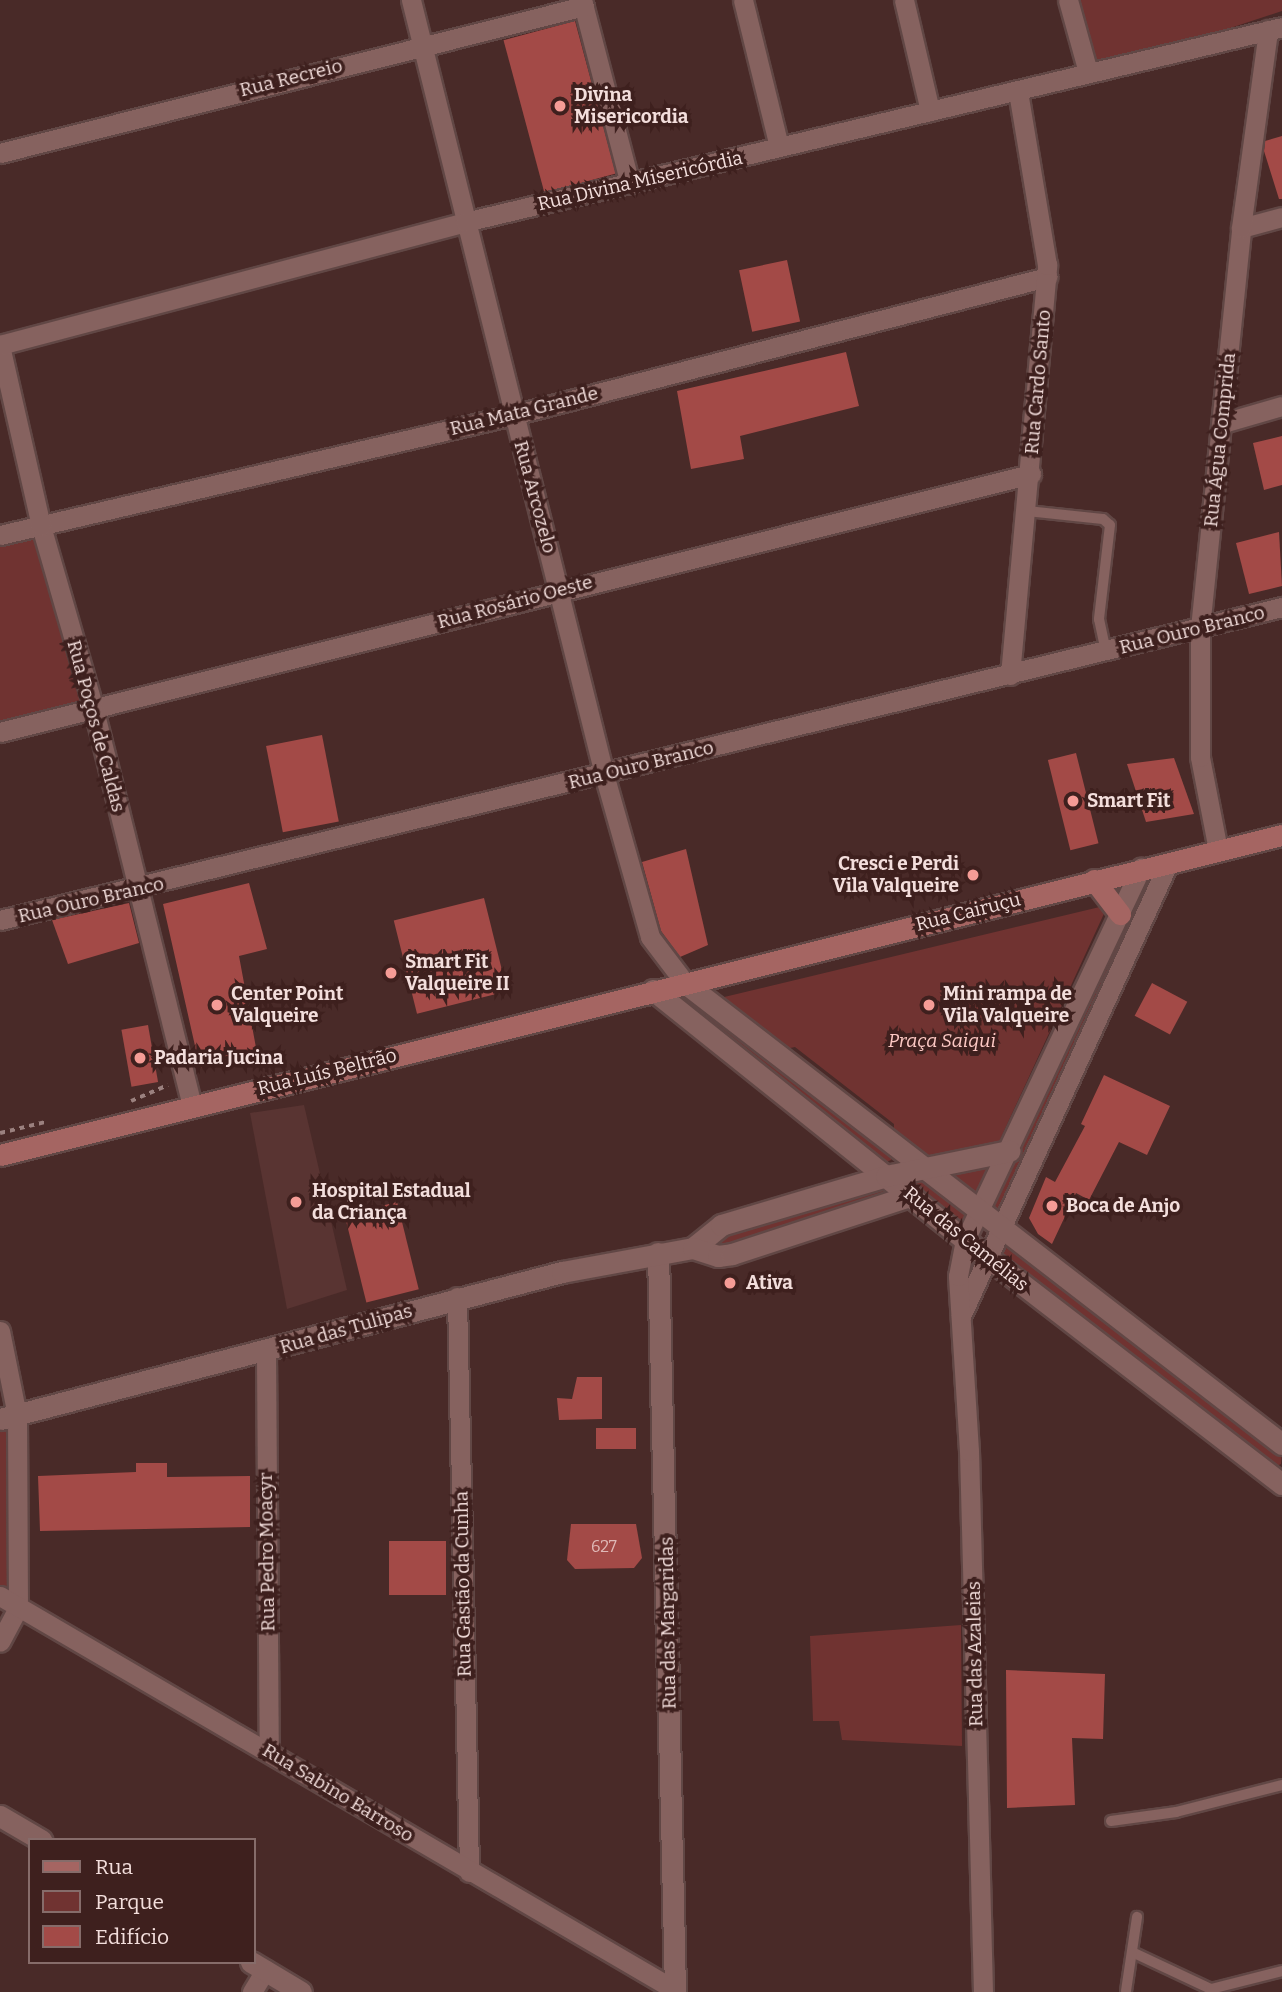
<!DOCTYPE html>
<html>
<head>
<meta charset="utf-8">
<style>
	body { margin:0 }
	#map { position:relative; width:1282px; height:1992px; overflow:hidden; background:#492a28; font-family:Bitter,serif }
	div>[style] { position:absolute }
	.built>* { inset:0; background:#593432 }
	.green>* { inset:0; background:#703331; transform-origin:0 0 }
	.building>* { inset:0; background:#a34a47; transform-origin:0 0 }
	.path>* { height:3.5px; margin-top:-1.75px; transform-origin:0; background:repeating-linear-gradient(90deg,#9b817f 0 5px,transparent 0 10px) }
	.roads { filter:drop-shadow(2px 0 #614745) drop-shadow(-2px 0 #614745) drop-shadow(0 2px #614745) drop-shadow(0 -2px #614745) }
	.service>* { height:10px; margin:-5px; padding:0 5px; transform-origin:5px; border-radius:5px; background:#86625f }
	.minor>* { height:19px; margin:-9.5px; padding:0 9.5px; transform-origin:9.5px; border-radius:9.5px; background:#86625f }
	.tertiary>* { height:21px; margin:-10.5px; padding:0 10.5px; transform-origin:10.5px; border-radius:10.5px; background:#86625f }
	.secondary>* { height:21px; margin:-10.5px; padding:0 10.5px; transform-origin:10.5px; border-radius:10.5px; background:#a56562 }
	.dots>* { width:19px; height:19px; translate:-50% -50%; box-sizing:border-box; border:4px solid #3e201e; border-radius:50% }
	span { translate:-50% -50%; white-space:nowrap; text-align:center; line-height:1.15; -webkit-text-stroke:7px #3e201e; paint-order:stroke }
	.number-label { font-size:16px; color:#dfb9b7 }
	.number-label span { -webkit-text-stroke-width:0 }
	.street-label { font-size:19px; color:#f3dedc }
	.poi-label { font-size:19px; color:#f3dedc; font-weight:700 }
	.left { translate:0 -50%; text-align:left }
	.right { translate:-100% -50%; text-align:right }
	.park-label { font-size:19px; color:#fdc9c4; font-style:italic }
	.legend { position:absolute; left:28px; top:1838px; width:228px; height:126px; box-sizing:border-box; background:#3e201e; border:2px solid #866c6a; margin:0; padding:9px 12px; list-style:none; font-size:21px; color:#f3dedc }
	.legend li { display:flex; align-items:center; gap:14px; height:35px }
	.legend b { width:35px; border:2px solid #866c6a }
</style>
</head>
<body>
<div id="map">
	<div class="built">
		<div style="clip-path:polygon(304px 1105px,347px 1290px,287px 1309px,250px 1113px)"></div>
	</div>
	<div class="green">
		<div style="clip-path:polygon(1070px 0,1282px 0,1282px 11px,1091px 74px)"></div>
		<div style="clip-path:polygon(41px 526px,93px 706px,0 730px,0 536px)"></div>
		<div style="clip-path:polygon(1142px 884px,1148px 891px,1001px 1209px,994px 1209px,989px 1204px)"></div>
		<div style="clip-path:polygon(1108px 905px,998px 1144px,924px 1158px,894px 1135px,894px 1124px,795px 1047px,785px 1049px,720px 998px)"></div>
		<div style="clip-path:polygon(687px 998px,893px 1155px,891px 1160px,884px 1163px,683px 1004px)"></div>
		<div style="clip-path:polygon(986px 1162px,990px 1167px,973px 1196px,941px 1169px)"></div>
		<div style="clip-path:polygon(920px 1177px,968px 1211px,964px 1221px,959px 1222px,915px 1187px)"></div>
		<div style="clip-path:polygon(882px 1183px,896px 1194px,721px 1250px,712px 1244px,716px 1232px)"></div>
		<div style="clip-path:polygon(1006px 1242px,1282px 1451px,1281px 1464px,1275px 1467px,998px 1258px,996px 1249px)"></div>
		<div style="left:11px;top:1429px;width:167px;height:11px;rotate:90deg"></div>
		<div style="clip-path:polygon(961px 1625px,962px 1746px,842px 1740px,839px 1721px,813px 1721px,810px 1636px)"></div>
	</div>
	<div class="building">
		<div style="left:575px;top:21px;width:158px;height:74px;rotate:75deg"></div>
		<div style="clip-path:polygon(1282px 136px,1282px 199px,1279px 199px,1264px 151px,1265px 141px)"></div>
		<div style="left:787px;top:260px;width:63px;height:49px;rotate:78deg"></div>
		<div style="clip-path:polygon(846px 352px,859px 406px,740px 436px,744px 459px,691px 469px,677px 391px)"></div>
		<div style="clip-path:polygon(1282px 436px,1282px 485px,1264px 490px,1253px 443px)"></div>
		<div style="clip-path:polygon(1279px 532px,1282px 586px,1249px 594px,1236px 543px)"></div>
		<div style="left:322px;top:735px;width:88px;height:57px;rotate:79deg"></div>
		<div style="left:1076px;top:753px;width:93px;height:29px;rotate:76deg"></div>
		<div style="clip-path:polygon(1174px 758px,1194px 814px,1146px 822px,1127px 764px)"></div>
		<div style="clip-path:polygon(686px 849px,708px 945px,680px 957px,661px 931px,642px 862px)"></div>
		<div style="clip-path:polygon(249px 883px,267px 949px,239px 956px,257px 1053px,200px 1068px,163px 904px)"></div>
		<div style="left:484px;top:898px;width:96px;height:93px;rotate:76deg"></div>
		<div style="clip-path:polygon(129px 903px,139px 943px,68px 964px,52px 920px)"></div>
		<div style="left:1152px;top:983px;width:40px;height:37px;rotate:28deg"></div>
		<div style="left:148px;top:1025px;width:58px;height:27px;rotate:80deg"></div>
		<div style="clip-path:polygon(1104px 1075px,1170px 1106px,1147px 1155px,1119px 1142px,1089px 1200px,1076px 1193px,1052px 1244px,1038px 1234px,1029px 1218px,1046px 1177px,1055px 1182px,1085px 1126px,1081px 1124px)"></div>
		<div style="left:397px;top:1202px;width:90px;height:54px;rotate:76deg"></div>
		<div style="clip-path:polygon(577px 1377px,602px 1377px,602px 1419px,559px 1420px,557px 1398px,572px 1399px)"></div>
		<div style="left:596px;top:1428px;width:40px;height:21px"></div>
		<div style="clip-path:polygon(136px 1463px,167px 1463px,167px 1477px,250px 1476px,250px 1527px,40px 1531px,38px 1476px,136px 1472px)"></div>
		<div style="clip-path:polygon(571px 1524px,636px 1524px,642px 1558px,634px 1568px,575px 1569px,567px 1560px)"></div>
		<div style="left:389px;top:1541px;width:57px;height:54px"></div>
		<div style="clip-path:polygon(1006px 1670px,1105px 1674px,1103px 1739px,1072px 1738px,1075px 1805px,1007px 1808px)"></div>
	</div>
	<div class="path">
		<div style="left:131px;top:1101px;width:40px;rotate:-23.4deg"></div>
		<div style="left:0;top:1133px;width:46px;rotate:-13.7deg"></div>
	</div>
	<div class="roads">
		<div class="service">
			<div style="left:1027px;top:511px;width:76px;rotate:6deg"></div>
			<div style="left:1103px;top:519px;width:9px;rotate:41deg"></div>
			<div style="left:1110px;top:525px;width:95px;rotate:96.7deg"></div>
			<div style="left:1099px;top:619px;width:33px;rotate:78deg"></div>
			<div style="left:1111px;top:1821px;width:66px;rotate:-7.9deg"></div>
			<div style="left:1176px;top:1812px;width:109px;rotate:-14.3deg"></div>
			<div style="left:1132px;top:1952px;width:87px;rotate:25.1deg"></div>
			<div style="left:1211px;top:1989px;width:73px;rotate:-14.2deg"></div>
			<div style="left:1126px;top:1991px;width:75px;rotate:-81.5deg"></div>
		</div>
		<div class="minor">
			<div style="left:411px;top:0;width:798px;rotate:76deg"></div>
			<div style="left:604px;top:774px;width:169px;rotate:74.2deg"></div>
			<div style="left:650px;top:937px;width:58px;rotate:52.7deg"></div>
			<div style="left:582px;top:0;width:190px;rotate:75.4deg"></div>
			<div style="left:743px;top:0;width:151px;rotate:76.2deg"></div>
			<div style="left:904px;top:0;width:114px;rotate:76.8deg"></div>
			<div style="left:1068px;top:0;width:75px;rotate:74.5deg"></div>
			<div style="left:0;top:153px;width:602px;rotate:-14.13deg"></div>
			<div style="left:1241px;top:228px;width:42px;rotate:-15deg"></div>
			<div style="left:1223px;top:423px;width:61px;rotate:-16.1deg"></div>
			<div style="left:0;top:535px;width:527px;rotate:-13.17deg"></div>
			<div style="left:513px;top:415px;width:552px;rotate:-14.49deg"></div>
			<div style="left:1010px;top:675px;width:412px;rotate:-84.8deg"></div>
			<div style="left:1047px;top:265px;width:176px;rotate:-99.5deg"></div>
			<div style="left:0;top:732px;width:1063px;rotate:-14.05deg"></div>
			<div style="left:1218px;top:850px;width:95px;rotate:-101deg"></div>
			<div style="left:1200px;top:757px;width:129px;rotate:-90deg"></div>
			<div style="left:1200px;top:628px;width:402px;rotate:-84.1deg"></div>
			<div style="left:1241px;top:228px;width:200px;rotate:-82.2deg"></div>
			<div style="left:0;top:920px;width:1320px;rotate:-13.72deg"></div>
			<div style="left:192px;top:1106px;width:412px;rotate:-103.9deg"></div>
			<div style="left:93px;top:706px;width:187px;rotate:-106.1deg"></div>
			<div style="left:41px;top:526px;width:186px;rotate:-102.8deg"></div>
			<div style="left:0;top:345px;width:481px;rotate:-14.8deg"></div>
			<div style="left:465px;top:222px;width:840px;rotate:-13.42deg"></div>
			<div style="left:457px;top:1297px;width:575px;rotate:88.8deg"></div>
			<div style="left:961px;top:1316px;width:498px;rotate:-65.4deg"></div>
			<div style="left:0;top:1331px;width:86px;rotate:78.6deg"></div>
			<div style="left:17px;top:1415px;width:193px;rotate:89.7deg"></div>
			<div style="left:18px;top:1608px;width:38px;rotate:118deg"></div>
			<div style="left:266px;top:1351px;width:401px;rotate:89.6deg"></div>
			<div style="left:0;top:1596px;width:782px;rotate:30.27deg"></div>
			<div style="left:252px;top:1992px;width:26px;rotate:-59deg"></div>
			<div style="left:983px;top:1992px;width:541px;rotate:-91.48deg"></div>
			<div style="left:969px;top:1451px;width:175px;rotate:-93.6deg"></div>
			<div style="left:958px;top:1276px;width:37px;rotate:-79deg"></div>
			<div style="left:965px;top:1240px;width:412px;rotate:-64.7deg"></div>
		</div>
		<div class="tertiary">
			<div style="left:685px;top:983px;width:754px;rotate:37.68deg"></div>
			<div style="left:653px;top:990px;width:400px;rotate:38.7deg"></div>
			<div style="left:965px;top:1240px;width:400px;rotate:37.6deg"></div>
			<div style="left:693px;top:1248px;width:36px;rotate:-39deg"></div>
			<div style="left:721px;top:1225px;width:172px;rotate:-16.5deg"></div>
			<div style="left:886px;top:1176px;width:126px;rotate:-11.5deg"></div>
			<div style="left:658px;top:1253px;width:739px;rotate:88.68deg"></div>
			<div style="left:0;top:1419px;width:581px;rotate:-14.66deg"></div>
			<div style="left:562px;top:1272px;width:133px;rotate:-10.4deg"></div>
			<div style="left:693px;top:1248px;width:26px;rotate:18deg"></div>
			<div style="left:718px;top:1256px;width:14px;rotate:-8deg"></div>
			<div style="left:732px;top:1254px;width:189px;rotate:-18.1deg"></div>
			<div style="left:0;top:1816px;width:48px;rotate:30.3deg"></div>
			<div style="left:251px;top:1962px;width:58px;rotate:31deg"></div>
		</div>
		<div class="secondary">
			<div style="left:1094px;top:880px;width:43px;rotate:52.6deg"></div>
			<div style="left:0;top:1155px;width:1321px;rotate:-14.02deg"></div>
		</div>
	</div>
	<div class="dots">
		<div style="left:560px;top:106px;background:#f59c96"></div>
		<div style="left:1073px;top:801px;background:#f59c96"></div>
		<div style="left:973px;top:875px;background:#f59c96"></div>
		<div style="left:391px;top:973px;background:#f59c96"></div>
		<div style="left:217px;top:1005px;background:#f59c96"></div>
		<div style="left:929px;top:1005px;background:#f59c96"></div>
		<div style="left:140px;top:1058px;background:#f59c96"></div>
		<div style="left:296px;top:1202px;background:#f59c96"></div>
		<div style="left:1052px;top:1206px;background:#f59c96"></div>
		<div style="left:730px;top:1283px;background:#f59c96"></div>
	</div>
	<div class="number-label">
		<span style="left:604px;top:1547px">627</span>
	</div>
	<div class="street-label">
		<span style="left:291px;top:78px;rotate:-14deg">Rua Recreio</span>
		<span style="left:640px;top:181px;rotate:-13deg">Rua Divina Misericórdia</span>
		<span style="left:1038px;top:382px;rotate:-85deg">Rua Cardo Santo</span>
		<span style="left:524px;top:411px;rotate:-14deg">Rua Mata Grande</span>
		<span style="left:1220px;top:440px;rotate:-84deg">Rua Água Comprida</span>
		<span style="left:535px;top:497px;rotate:75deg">Rua Arcozelo</span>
		<span style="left:515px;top:602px;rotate:-15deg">Rua Rosário Oeste</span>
		<span style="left:1192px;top:630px;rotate:-14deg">Rua Ouro Branco</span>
		<span style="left:96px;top:726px;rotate:75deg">Rua Poços de Caldas</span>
		<span style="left:641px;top:765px;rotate:-14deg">Rua Ouro Branco</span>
		<span style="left:91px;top:900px;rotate:-13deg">Rua Ouro Branco</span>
		<span style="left:968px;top:912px;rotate:-14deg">Rua Cairuçu</span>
		<span style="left:327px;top:1072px;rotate:-14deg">Rua Luís Beltrão</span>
		<span style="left:966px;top:1239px;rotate:39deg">Rua das Camélias</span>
		<span style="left:346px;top:1329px;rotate:-16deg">Rua das Tulipas</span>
		<span style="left:267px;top:1552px;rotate:-91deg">Rua Pedro Moacyr</span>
		<span style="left:463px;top:1584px;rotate:-91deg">Rua Gastão da Cunha</span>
		<span style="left:668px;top:1623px;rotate:-91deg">Rua das Margaridas</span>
		<span style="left:975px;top:1654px;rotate:-91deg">Rua das Azaleias</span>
		<span style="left:338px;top:1793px;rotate:31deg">Rua Sabino Barroso</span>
	</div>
	<div class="poi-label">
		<span class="left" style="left:574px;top:106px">Divina<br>Misericordia</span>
		<span class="left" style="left:1087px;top:801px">Smart Fit</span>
		<span class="right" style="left:959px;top:875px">Cresci e Perdi<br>Vila Valqueire</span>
		<span class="left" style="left:405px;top:973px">Smart Fit<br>Valqueire II</span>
		<span class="left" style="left:231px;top:1005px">Center Point<br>Valqueire</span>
		<span class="left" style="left:943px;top:1005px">Mini rampa de<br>Vila Valqueire</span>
		<span class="left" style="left:154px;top:1058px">Padaria Jucina</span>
		<span class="left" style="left:312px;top:1202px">Hospital Estadual<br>da Criança</span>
		<span class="left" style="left:1066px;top:1206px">Boca de Anjo</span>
		<span class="left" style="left:746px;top:1283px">Ativa</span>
	</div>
	<div class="park-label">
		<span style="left:942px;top:1041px">Praça Saiqui</span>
	</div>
	<ul class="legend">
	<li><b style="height:9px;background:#a56562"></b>Rua</li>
	<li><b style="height:19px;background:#703331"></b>Parque</li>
	<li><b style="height:19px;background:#a34a47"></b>Edifício</li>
	</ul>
</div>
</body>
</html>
